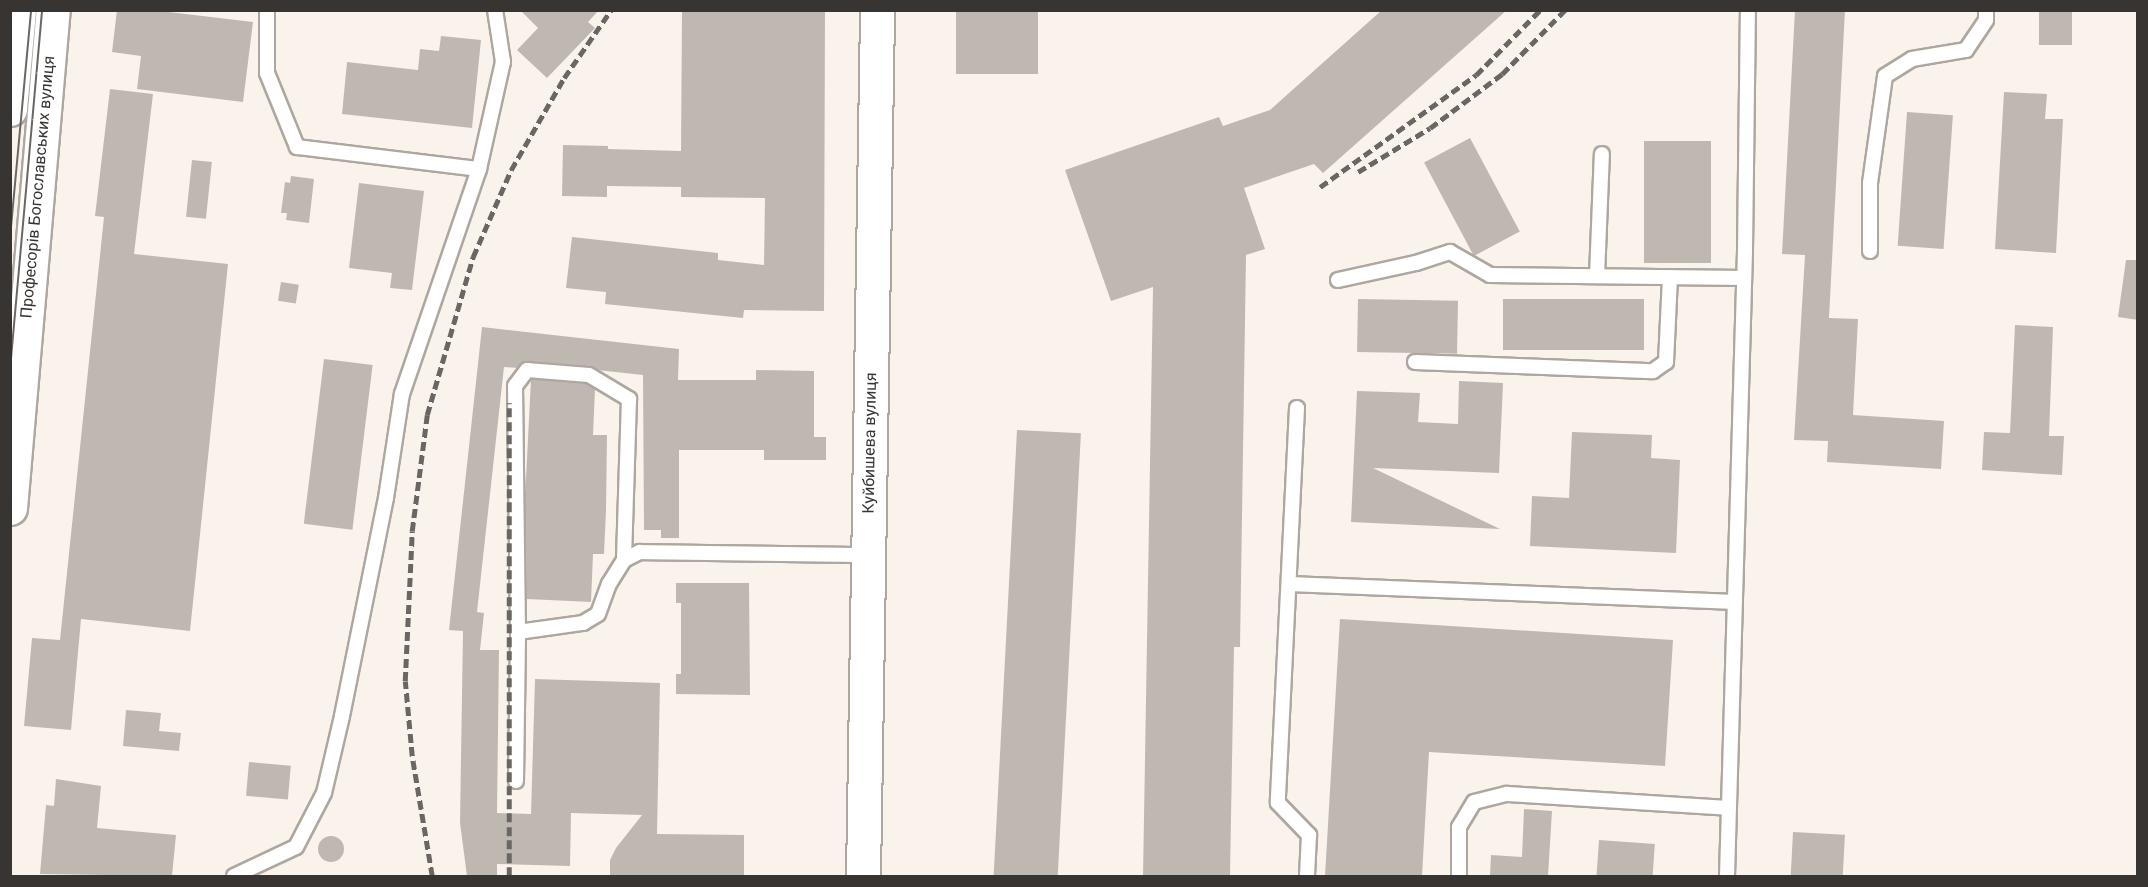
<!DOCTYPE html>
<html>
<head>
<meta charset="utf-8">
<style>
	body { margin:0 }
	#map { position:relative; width:2148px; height:887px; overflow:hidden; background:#faf3ec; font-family:Roboto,sans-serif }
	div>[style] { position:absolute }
	.building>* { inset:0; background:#bfb8b1; transform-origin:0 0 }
	.round { border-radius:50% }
	.roads { filter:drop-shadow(2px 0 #ada7a0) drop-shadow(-2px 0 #ada7a0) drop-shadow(0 2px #ada7a0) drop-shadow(0 -2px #ada7a0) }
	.service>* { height:14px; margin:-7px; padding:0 7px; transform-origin:7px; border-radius:7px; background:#fff }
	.tertiary>* { height:33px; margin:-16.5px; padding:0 16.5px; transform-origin:16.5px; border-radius:16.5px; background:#fff }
	.secondary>* { height:33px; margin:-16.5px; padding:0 16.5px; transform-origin:16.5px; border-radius:16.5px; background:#fff }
	.tram>* { height:1.5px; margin:-0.75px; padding:0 0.75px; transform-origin:0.75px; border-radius:0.75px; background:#6a6663 }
	.rail>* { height:4.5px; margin-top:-2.25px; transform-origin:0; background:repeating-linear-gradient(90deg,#6a6663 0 9px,transparent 0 13.5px) }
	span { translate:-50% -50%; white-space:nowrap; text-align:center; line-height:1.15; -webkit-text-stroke:6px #fff; paint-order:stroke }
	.street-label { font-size:16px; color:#373432 }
	.frame { position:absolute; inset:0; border:12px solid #373432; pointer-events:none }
</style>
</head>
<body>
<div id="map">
	<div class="building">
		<div style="clip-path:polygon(117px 10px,152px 10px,253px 22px,243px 102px,137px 89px,141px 56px,112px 52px)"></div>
		<div style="clip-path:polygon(520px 10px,599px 10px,588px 22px,595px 28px,547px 78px,517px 50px,538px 28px)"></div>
		<div style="clip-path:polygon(682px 10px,825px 10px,824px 311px,744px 310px,743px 318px,605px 304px,606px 292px,566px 288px,572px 237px,718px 253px,718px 260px,764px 265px,765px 198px,681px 197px,681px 187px,607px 186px,607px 197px,562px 196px,563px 145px,608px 146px,608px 149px,681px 151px)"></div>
		<div style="left:956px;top:10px;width:82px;height:64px"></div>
		<div style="clip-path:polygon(1382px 10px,1507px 10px,1323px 173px,1314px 164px,1244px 188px,1265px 249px,1246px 255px,1240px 647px,1234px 647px,1230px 876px,1143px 876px,1153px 287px,1111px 301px,1065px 170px,1219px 117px,1223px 126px,1270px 110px)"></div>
		<div style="clip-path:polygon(1795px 10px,1845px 10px,1829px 318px,1858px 319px,1853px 415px,1944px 421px,1941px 469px,1827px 462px,1828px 441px,1794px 440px,1805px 255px,1782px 254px)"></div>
		<div style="left:2039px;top:10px;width:33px;height:35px"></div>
		<div style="clip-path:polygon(441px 36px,481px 40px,472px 128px,342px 114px,347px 62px,418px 70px,420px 49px,439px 51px)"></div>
		<div style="clip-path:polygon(110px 89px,153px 94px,134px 254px,228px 264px,190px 631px,81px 619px,71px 730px,24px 726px,32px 638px,60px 640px,104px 217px,95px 216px)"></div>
		<div style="clip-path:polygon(2004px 92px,2047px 94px,2045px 119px,2063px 119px,2056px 253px,1995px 249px)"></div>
		<div style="left:1907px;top:112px;width:46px;height:134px;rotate:4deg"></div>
		<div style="left:1470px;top:138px;width:106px;height:52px;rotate:62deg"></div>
		<div style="left:1644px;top:141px;width:67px;height:122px"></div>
		<div style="left:192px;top:160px;width:20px;height:57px;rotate:6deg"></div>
		<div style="clip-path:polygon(291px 176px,314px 179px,309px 223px,286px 220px,287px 213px,281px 213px,285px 182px,290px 183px)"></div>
		<div style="clip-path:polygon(359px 183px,424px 191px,412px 290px,390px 288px,392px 273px,349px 268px)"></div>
		<div style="clip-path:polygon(2126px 260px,2138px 260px,2138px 320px,2118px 317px)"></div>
		<div style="left:281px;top:282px;width:18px;height:19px;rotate:9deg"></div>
		<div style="left:1358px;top:299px;width:100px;height:53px;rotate:1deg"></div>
		<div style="left:1503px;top:299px;width:141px;height:51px"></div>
		<div style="clip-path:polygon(2015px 325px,2053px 327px,2049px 436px,2064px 436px,2062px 475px,1982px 470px,1984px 432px,2010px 433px)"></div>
		<div style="clip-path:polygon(482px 327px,679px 349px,678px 380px,756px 380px,756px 370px,814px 371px,814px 437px,826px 437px,826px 460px,764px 460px,764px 450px,679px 450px,679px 538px,661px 538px,661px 530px,644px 530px,643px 375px,597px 370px,590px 366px,528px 361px,518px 368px,504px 367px,477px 612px,484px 613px,480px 650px,499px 650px,497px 813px,531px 814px,535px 679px,660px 683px,657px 834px,744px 835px,744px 876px,610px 876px,610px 860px,616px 848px,642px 815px,571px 813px,570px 866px,497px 864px,497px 876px,467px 876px,460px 823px,463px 631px,449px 630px)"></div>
		<div style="left:324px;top:359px;width:49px;height:166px;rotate:7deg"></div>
		<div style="clip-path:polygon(531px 379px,586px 384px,595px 389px,593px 435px,607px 435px,606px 510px,604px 554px,593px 554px,591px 602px,527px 599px,525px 498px)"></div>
		<div style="clip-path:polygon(1459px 381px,1503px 383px,1499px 473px,1373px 468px,1500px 529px,1351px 522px,1357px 391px,1420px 393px,1418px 422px,1458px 424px)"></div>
		<div style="left:1017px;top:430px;width:64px;height:446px;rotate:3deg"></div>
		<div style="clip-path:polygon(1572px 432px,1652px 435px,1651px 458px,1680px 460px,1676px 553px,1530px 546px,1532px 496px,1569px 498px)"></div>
		<div style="clip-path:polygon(676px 583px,749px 583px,750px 695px,676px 694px,676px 674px,681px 674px,681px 603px,676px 603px)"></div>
		<div style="clip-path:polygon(1340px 619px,1673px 640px,1665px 766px,1429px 752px,1422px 876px,1325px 876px)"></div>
		<div style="clip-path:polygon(126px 710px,161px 713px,159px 731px,181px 733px,179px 751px,123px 746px)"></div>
		<div style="left:249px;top:762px;width:42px;height:34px;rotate:5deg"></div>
		<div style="clip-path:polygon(56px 779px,101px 786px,97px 828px,176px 835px,172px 876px,40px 874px,46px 805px,54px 806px)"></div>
		<div style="clip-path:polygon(1524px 809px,1552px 811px,1548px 876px,1490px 876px,1491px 855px,1522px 857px)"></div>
		<div style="left:1793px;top:832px;width:52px;height:44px;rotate:3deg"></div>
		<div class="round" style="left:318px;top:836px;width:26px;height:26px"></div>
		<div style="left:1599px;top:840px;width:56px;height:36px;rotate:4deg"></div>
	</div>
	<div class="roads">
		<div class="service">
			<div style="left:267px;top:10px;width:63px;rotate:90deg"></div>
			<div style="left:267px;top:73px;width:80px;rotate:67.9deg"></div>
			<div style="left:297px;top:147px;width:183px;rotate:6.9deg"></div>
			<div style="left:1870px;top:251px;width:68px;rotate:-90deg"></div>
			<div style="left:1870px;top:183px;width:108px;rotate:-82deg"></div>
			<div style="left:1885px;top:76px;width:32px;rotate:-32deg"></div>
			<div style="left:1912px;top:59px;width:55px;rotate:-9.5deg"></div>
			<div style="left:1966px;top:50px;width:36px;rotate:-56deg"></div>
			<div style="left:1986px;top:20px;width:10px;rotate:-90deg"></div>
			<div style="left:1597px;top:276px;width:122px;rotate:-87.7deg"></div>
			<div style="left:1338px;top:280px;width:80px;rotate:-12.3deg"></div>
			<div style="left:1416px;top:263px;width:36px;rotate:-18deg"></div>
			<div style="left:1450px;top:252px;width:46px;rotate:29.9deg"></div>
			<div style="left:1490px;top:275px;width:254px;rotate:0.7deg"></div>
			<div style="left:1415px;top:362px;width:238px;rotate:2.2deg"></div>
			<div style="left:1653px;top:371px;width:16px;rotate:-35deg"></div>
			<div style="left:1666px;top:362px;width:85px;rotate:-87.3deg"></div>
			<div style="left:1297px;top:408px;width:395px;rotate:92.8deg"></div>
			<div style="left:1278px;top:803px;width:45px;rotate:45.9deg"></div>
			<div style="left:1309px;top:835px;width:41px;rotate:92.8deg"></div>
			<div style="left:1290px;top:584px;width:445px;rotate:2.3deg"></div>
			<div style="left:518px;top:632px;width:246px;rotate:-90.7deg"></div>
			<div style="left:515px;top:386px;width:20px;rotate:-53deg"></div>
			<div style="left:527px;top:370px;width:62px;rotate:4.6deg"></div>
			<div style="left:589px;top:375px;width:47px;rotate:31deg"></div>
			<div style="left:629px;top:399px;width:161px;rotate:91.8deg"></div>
			<div style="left:516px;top:781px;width:149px;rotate:-89.2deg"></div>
			<div style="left:518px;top:632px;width:66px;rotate:-7.9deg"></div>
			<div style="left:583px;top:623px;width:17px;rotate:-31deg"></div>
			<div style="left:598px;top:614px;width:32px;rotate:-70deg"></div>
			<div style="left:609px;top:584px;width:28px;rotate:-58deg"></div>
			<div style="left:624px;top:560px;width:18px;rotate:-27deg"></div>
			<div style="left:640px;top:552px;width:228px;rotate:0.8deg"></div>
			<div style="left:234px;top:876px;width:68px;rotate:-25.1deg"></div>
			<div style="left:296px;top:847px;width:61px;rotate:-62.6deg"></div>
			<div style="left:324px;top:793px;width:79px;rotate:-76.8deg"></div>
			<div style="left:342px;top:716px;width:222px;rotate:-78.6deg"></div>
			<div style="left:386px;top:498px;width:105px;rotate:-81.3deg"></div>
			<div style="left:402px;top:394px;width:238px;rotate:-71.1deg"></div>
			<div style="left:479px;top:169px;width:110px;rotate:-77.4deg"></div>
			<div style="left:503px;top:62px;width:53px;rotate:-98.7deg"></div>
			<div style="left:1459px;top:876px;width:49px;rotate:-90deg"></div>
			<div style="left:1459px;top:827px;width:29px;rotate:-59deg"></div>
			<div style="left:1474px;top:802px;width:34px;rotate:-14deg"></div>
			<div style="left:1507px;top:794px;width:222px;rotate:3.6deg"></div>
			<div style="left:1727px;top:876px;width:626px;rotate:-88.35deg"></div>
			<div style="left:1745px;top:250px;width:240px;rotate:-89.3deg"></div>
		</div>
		<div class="tertiary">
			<div style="left:10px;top:109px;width:99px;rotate:-84.8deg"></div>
			<div style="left:10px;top:508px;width:500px;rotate:-85.1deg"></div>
		</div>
		<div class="secondary">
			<div style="left:863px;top:876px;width:866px;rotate:-89.07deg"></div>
		</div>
	</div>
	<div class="tram">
		<div style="left:10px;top:238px;width:229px;rotate:-84.7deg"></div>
		<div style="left:10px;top:370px;width:361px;rotate:-84.9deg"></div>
	</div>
	<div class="rail">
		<div style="left:1358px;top:172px;width:84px;rotate:-31.4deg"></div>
		<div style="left:1430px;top:128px;width:90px;rotate:-36.9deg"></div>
		<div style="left:1502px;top:74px;width:90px;rotate:-45.5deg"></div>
		<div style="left:1320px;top:187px;width:192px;rotate:-35.7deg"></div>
		<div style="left:1476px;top:75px;width:91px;rotate:-45.4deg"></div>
		<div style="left:432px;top:876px;width:122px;rotate:-99.5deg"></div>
		<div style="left:412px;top:756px;width:75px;rotate:-95.3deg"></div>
		<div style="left:405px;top:681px;width:150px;rotate:-87.3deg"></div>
		<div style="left:412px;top:531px;width:117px;rotate:-82.6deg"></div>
		<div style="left:427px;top:415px;width:165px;rotate:-73.8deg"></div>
		<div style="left:473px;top:257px;width:95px;rotate:-66.4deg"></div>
		<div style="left:511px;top:170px;width:106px;rotate:-60.1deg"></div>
		<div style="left:564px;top:78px;width:83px;rotate:-55.3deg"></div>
		<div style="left:509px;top:876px;width:473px;rotate:-90deg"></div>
	</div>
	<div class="street-label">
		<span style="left:38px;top:187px;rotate:-85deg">Професорів Богославських вулиця</span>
		<span style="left:870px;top:443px;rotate:-89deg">Куйбишева вулиця</span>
	</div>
	<div class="frame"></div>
</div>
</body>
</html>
